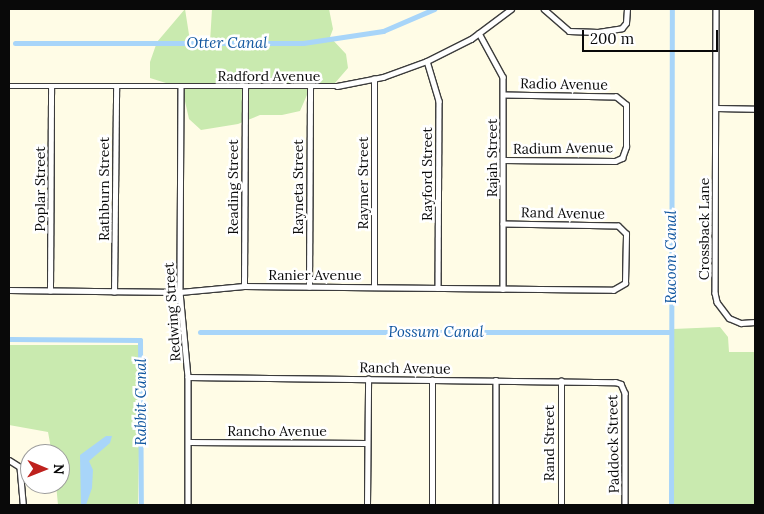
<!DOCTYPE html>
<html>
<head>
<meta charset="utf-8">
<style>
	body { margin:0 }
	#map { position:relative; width:764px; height:514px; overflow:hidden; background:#fffce6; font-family:Lora,serif }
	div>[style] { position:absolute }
	.green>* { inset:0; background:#c9eaaf }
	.water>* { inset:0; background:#a8d5f9 }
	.canal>* { height:5px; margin:-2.5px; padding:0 2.5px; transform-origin:2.5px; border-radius:2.5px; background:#a8d5f9 }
	.roads { filter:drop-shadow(1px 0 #3c3c3c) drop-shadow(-1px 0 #3c3c3c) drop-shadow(0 1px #3c3c3c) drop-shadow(0 -1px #3c3c3c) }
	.minor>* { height:4.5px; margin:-2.25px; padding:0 2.25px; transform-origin:2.25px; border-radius:2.25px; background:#fff }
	span { translate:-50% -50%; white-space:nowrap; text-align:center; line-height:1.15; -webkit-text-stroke:5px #fff; paint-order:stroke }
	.street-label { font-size:14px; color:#090909 }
	.water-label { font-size:15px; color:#0f559f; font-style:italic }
	.frame { position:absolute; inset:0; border:10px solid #090909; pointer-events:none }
	.north { position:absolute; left:20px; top:444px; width:50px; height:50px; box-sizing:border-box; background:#fff; border:1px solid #9d9d9d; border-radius:50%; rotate:91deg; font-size:14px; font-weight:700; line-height:20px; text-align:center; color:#090909 }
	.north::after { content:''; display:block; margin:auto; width:18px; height:22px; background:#be211d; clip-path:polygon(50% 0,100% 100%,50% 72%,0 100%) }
	.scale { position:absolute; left:582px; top:30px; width:136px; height:22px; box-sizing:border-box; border:2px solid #090909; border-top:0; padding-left:6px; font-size:15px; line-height:18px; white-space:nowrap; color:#090909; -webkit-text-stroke:4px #fff; paint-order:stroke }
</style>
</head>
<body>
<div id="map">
	<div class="green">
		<div style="clip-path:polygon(185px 9px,190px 41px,210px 42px,212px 9px,329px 9px,333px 29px,330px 37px,346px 54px,348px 68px,335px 83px,310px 88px,300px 111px,282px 115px,260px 115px,238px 124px,201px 130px,189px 119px,182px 88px,150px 78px,150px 62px,157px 42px)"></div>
		<div style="clip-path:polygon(720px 327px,728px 337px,729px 352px,755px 352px,755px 505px,671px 505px,673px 329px)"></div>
		<div style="clip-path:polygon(9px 345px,141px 345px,138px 505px,58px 505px,56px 484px,60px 484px,60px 454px,52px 454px,48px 432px,9px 425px)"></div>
	</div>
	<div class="water">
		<div style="clip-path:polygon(106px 436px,112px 436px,110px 443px,89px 461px,93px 470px,92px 488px,86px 505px,81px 505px,80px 455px)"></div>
	</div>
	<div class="canal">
		<div style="left:15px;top:43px;width:288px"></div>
		<div style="left:303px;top:43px;width:81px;rotate:-8.5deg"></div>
		<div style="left:383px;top:31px;width:56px;rotate:-23.3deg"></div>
		<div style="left:200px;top:332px;width:471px"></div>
		<div style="left:9px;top:339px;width:131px;rotate:0.4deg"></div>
		<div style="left:140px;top:340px;width:165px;rotate:89.7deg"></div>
		<div style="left:671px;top:505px;width:496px;rotate:-89.9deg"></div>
	</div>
	<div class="roads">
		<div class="minor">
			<div style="left:544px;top:9px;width:33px;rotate:41deg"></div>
			<div style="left:569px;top:31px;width:29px;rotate:2deg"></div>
			<div style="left:598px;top:32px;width:24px;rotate:-9deg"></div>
			<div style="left:622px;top:28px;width:6px;rotate:-51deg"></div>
			<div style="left:626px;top:23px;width:14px;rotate:-86deg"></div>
			<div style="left:716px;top:9px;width:284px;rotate:90.2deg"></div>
			<div style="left:715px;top:293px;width:9px;rotate:77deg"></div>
			<div style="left:717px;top:302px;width:20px;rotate:53deg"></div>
			<div style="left:729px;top:318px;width:13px;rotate:23deg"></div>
			<div style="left:741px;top:323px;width:14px;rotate:-4deg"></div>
			<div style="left:479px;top:33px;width:50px;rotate:61.4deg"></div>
			<div style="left:503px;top:77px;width:212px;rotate:90deg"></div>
			<div style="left:427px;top:61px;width:42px;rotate:73.3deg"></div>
			<div style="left:439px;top:101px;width:187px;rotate:90.3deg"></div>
			<div style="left:9px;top:86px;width:328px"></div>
			<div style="left:337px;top:86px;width:47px;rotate:-11.1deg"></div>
			<div style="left:383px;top:77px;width:47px;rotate:-20deg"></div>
			<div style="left:427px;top:61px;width:49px;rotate:-26.6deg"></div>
			<div style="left:471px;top:39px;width:50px;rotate:-36.9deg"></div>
			<div style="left:181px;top:88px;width:204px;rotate:90.3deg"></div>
			<div style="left:180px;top:292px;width:85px;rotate:84.6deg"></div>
			<div style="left:188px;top:377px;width:128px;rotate:90deg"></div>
			<div style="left:716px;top:108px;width:39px;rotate:1deg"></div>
			<div style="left:503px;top:160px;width:112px;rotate:0.5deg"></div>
			<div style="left:615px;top:161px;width:8px;rotate:-23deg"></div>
			<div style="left:622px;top:158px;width:12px;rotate:-70deg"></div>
			<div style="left:626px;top:147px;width:42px;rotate:-90deg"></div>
			<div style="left:626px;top:105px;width:13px;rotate:-141deg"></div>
			<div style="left:616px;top:97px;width:112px;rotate:-179deg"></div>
			<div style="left:244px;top:286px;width:198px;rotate:-89.7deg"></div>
			<div style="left:309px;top:287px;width:199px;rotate:-89.7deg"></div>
			<div style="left:374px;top:287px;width:208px;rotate:-90deg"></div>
			<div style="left:9px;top:290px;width:171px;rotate:0.7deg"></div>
			<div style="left:180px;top:292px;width:64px;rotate:-5.4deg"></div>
			<div style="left:244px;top:286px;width:369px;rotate:0.6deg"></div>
			<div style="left:613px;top:290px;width:14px;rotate:-30deg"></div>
			<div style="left:625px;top:283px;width:49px;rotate:-88.8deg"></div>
			<div style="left:626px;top:234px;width:11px;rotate:-135deg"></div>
			<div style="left:618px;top:226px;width:115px;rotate:-179deg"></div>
			<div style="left:50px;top:291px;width:204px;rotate:-89.7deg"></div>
			<div style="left:114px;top:292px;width:205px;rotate:-89.4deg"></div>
			<div style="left:188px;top:377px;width:427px;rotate:0.7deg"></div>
			<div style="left:615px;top:382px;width:6px;rotate:18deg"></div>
			<div style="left:621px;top:384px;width:10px;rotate:66deg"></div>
			<div style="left:625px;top:393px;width:112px;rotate:90deg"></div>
			<div style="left:496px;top:380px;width:125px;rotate:90deg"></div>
			<div style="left:188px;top:442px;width:179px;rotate:0.3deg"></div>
			<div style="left:9px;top:460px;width:13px;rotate:32deg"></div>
			<div style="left:20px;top:467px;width:38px;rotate:85deg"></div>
			<div style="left:367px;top:505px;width:126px;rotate:-89.5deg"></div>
			<div style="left:432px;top:505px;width:125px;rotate:-90deg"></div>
			<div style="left:561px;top:505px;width:124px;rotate:-90deg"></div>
		</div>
	</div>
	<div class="street-label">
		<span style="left:269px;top:76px">Radford Avenue</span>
		<span style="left:564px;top:84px;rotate:1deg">Radio Avenue</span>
		<span style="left:563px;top:148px;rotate:-1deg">Radium Avenue</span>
		<span style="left:492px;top:158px;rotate:-90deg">Rajah Street</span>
		<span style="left:427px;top:174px;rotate:-90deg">Rayford Street</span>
		<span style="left:363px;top:183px;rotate:-90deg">Raymer Street</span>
		<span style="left:233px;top:187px;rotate:-90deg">Reading Street</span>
		<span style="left:298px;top:187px;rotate:-90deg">Rayneta Street</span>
		<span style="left:40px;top:189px;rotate:-90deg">Poplar Street</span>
		<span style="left:104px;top:189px;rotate:-90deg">Rathburn Street</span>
		<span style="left:563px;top:213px;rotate:1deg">Rand Avenue</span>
		<span style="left:704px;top:229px;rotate:-90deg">Crossback Lane</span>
		<span style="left:315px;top:275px">Ranier Avenue</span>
		<span style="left:172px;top:312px;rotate:-94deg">Redwing Street</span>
		<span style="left:405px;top:368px;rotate:1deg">Ranch Avenue</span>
		<span style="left:277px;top:431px">Rancho Avenue</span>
		<span style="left:549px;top:443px;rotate:-90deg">Rand Street</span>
		<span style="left:613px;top:444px;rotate:-91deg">Paddock Street</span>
	</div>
	<div class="water-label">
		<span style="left:227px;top:43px">Otter Canal</span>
		<span style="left:671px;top:257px;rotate:-90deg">Racoon Canal</span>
		<span style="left:436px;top:332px">Possum Canal</span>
		<span style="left:141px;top:402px;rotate:-90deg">Rabbit Canal</span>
	</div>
	<div class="frame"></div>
	<div class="north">N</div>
	<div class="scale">200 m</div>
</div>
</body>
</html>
